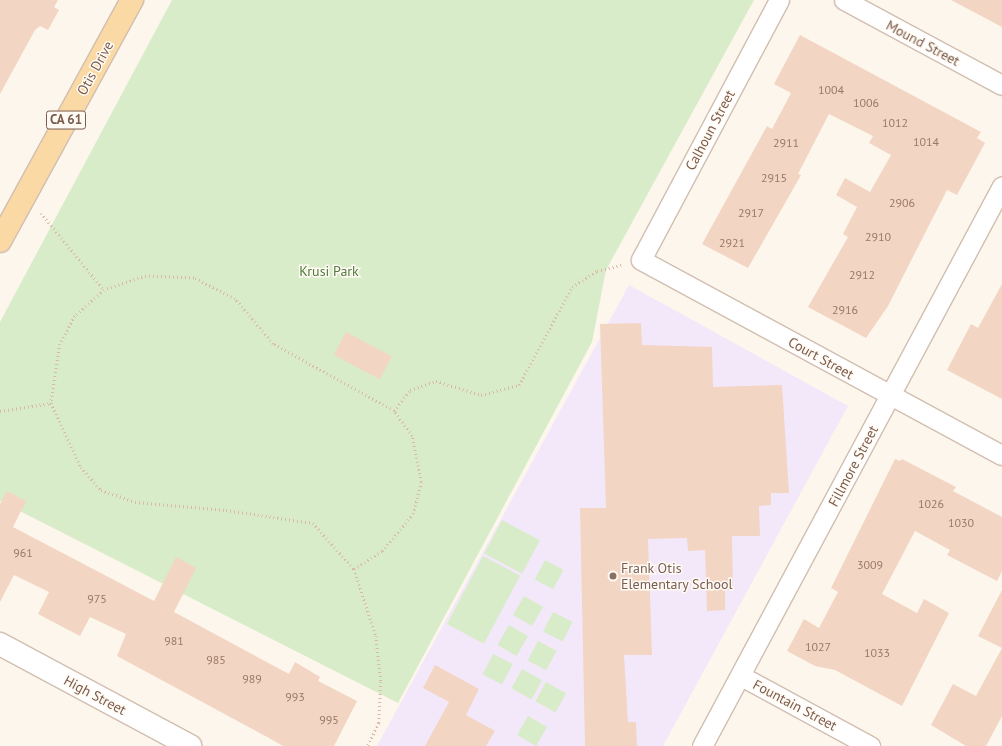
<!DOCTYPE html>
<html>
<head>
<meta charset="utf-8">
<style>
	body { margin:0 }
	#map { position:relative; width:1002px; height:746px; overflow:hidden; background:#fdf6ec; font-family:"PT Sans",sans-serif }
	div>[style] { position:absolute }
	.education>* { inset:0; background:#f3e8fa }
	.green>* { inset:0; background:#d8ecc9; transform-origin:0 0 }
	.building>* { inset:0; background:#f3d5c3; transform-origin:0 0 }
	.path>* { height:2.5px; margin-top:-1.25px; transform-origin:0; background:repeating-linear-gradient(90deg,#d9b8a5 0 1px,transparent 0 4px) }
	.roads { filter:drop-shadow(1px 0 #d1beb0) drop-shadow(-1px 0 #d1beb0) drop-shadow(0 1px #d1beb0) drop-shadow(0 -1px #d1beb0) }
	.minor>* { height:19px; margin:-9.5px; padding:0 9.5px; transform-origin:9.5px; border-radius:9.5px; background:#fff }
	.secondary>* { height:22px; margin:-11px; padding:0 11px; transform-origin:11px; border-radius:11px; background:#fff }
	.primary>* { height:22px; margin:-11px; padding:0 11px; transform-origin:11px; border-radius:11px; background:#fbd9a5 }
	.dots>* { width:11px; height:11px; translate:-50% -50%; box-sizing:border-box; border:2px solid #fffaf3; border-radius:50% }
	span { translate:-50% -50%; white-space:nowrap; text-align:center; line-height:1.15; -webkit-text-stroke:3px #fffaf3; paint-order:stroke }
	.number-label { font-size:12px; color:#987a6a }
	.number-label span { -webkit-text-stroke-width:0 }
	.shield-label span { padding:1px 3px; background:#fffaf3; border:1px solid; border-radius:3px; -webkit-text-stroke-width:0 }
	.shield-label { font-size:13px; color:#7a5c4d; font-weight:700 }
	.street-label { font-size:14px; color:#7a5c4d }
	.park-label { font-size:14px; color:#537a41 }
	.education-label { font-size:14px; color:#785e54 }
	.left { translate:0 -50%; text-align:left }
</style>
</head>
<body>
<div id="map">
	<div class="education">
		<div style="clip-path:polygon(629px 285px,848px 406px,663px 746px,377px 746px)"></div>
	</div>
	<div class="green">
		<div style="clip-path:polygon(172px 0,754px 0,606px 270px,592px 342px,398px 703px,0 501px,0 322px)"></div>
		<div style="left:502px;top:520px;width:43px;height:38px;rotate:28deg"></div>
		<div style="left:483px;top:556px;width:42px;height:77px;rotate:28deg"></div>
		<div style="left:545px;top:560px;width:21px;height:22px;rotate:28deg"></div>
		<div style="left:524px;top:596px;width:22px;height:22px;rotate:30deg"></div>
		<div style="left:553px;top:612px;width:22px;height:22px;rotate:27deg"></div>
		<div style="left:509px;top:625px;width:22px;height:23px;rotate:30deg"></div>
		<div style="left:538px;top:641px;width:21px;height:22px;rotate:28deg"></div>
		<div style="left:493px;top:654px;width:22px;height:23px;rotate:27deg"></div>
		<div style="left:522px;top:669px;width:23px;height:22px;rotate:29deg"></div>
		<div style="left:546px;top:682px;width:23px;height:22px;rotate:29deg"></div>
		<div style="left:528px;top:716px;width:22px;height:22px;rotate:30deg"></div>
	</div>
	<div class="building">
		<div style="clip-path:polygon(0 0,58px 0,54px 7px,59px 10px,48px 30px,40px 26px,35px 30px,0 94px)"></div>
		<div style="clip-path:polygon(951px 0,1002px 0,1002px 27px)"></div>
		<div style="clip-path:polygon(800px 35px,981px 132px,977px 138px,985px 143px,957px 195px,947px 190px,888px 306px,866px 338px,808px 307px,848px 237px,843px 234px,857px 207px,836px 195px,845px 178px,870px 192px,891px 155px,869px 143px,873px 136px,829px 114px,798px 174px,801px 175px,748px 268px,702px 244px,767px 126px,772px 129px,791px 93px,774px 84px)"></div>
		<div style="clip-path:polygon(1002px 284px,1002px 399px,947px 370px,971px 324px,978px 328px)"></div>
		<div style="clip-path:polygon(641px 323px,642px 345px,712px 347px,713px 387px,782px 385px,789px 493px,771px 493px,771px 505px,759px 506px,760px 536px,732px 536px,733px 590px,725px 590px,725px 610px,707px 611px,705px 550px,688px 551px,687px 538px,648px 539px,652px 655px,624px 655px,628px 722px,636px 722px,637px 746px,585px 746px,580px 508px,606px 508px,600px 324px)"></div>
		<div style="left:346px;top:332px;width:52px;height:26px;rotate:28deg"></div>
		<div style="clip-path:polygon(895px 459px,900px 461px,902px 459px,956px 487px,953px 491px,1002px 517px,1002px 571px,997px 581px,947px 555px,950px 550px,915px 531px,882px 594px,917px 613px,924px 599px,949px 613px,902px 706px,835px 670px,815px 666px,787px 651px,804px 619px,819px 628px,838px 592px,831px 588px)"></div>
		<div style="clip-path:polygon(7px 491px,26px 501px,13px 527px,154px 601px,176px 557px,196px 568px,174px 612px,289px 674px,295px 662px,320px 677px,318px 681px,357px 701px,334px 746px,283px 746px,269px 738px,117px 656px,126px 634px,90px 617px,80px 636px,38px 614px,49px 592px,14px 575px,0 602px,0 504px)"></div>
		<div style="clip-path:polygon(1002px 590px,1002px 716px,986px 746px,966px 746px,931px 725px,953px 684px,976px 696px,1002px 648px,978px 636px)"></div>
		<div style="clip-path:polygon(435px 665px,479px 689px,466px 715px,495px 731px,486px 746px,425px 746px,449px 702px,423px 688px)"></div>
	</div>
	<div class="path">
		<div style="left:41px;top:213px;width:99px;rotate:50.7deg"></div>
		<div style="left:0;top:411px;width:52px;rotate:-8.9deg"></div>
		<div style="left:394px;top:411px;width:26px;rotate:-53deg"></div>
		<div style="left:410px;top:390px;width:28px;rotate:-19deg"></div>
		<div style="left:436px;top:381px;width:47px;rotate:17.3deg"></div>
		<div style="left:481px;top:395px;width:39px;rotate:-15deg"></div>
		<div style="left:519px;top:385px;width:111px;rotate:-61.6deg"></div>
		<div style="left:572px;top:287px;width:30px;rotate:-33deg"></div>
		<div style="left:597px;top:271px;width:25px;rotate:-14deg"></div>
		<div style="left:354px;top:569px;width:33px;rotate:-33deg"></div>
		<div style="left:382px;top:551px;width:48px;rotate:-50deg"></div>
		<div style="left:413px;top:514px;width:33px;rotate:-76deg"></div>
		<div style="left:421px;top:482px;width:47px;rotate:-101.1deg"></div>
		<div style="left:412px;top:436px;width:31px;rotate:-126deg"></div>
		<div style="left:394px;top:411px;width:138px;rotate:-151deg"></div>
		<div style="left:273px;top:344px;width:59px;rotate:-130.2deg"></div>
		<div style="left:235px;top:299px;width:46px;rotate:-152.9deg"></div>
		<div style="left:194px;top:278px;width:48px;rotate:-177.6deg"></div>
		<div style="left:146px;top:276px;width:44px;rotate:161.6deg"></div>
		<div style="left:104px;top:290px;width:39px;rotate:138deg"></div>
		<div style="left:75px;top:316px;width:32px;rotate:118deg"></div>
		<div style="left:60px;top:344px;width:60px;rotate:98.7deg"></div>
		<div style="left:51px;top:403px;width:71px;rotate:64.9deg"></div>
		<div style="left:81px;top:467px;width:30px;rotate:49deg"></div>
		<div style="left:101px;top:490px;width:36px;rotate:19deg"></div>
		<div style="left:135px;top:502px;width:91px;rotate:5deg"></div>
		<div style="left:226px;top:510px;width:88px;rotate:8.5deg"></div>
		<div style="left:313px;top:523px;width:62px;rotate:48.3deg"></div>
		<div style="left:354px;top:569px;width:71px;rotate:71.8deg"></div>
		<div style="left:376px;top:636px;width:46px;rotate:83.8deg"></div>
		<div style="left:381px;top:682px;width:41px;rotate:92.8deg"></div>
		<div style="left:379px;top:723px;width:25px;rotate:116deg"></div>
	</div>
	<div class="roads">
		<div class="minor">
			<div style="left:779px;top:0;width:294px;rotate:118deg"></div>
			<div style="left:641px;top:260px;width:410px;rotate:28.4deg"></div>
			<div style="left:844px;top:0;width:179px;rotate:28.3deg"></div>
			<div style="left:741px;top:676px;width:147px;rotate:28.5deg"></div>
			<div style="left:702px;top:746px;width:635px;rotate:-61.82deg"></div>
		</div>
		<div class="secondary">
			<div style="left:0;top:644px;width:216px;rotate:28.2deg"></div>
		</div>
		<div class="primary">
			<div style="left:0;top:241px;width:275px;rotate:-61.3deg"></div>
		</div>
	</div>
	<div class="dots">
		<div style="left:613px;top:576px;background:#8d6e63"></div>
	</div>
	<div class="number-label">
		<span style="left:831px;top:90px">1004</span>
		<span style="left:866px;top:103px">1006</span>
		<span style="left:895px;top:123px">1012</span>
		<span style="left:926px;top:142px">1014</span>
		<span style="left:786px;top:143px">2911</span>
		<span style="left:774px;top:178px">2915</span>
		<span style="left:902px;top:203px">2906</span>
		<span style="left:751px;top:213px">2917</span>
		<span style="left:878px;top:237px">2910</span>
		<span style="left:732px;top:243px">2921</span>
		<span style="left:862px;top:275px">2912</span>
		<span style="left:845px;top:310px">2916</span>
		<span style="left:931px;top:504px">1026</span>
		<span style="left:961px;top:523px">1030</span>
		<span style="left:23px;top:553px">961</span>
		<span style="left:870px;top:565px">3009</span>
		<span style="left:97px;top:599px">975</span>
		<span style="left:174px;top:641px">981</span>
		<span style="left:818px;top:647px">1027</span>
		<span style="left:877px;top:653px">1033</span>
		<span style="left:216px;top:660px">985</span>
		<span style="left:252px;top:679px">989</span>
		<span style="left:295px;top:697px">993</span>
		<span style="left:329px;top:720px">995</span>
	</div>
	<div class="shield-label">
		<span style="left:66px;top:120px">CA 61</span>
	</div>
	<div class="street-label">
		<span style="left:923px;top:43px;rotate:28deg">Mound Street</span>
		<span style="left:95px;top:68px;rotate:-61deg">Otis Drive</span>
		<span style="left:710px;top:130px;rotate:-62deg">Calhoun Street</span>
		<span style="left:821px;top:358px;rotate:29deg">Court Street</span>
		<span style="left:853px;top:466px;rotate:-62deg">Fillmore Street</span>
		<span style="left:95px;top:695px;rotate:28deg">High Street</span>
		<span style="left:795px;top:705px;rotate:28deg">Fountain Street</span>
	</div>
	<div class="park-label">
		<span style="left:329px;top:271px">Krusi Park</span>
	</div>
	<div class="education-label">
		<span class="left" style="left:621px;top:576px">Frank Otis<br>Elementary School</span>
	</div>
</div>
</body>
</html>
